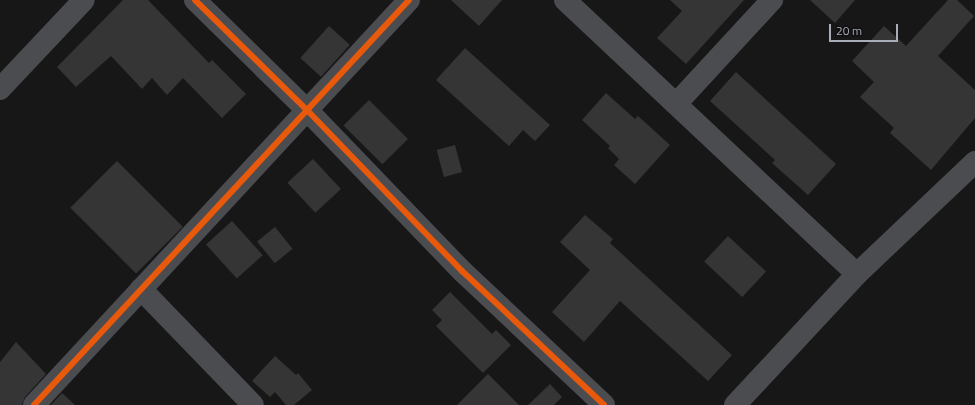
<!DOCTYPE html>
<html>
<head>
<meta charset="utf-8">
<style>
	body { margin:0 }
	#map { position:relative; width:975px; height:405px; overflow:hidden; background:#171717; font-family:"Titillium Web",sans-serif }
	div>[style] { position:absolute }
	.building>* { inset:0; background:#353536; transform-origin:0 0 }
	.minor>* { height:22px; margin:-11px; padding:0 11px; transform-origin:11px; border-radius:11px; background:#4b4c50 }
	.cycleway>* { height:6px; margin:-3px; padding:0 3px; transform-origin:3px; border-radius:3px; background:#e8590c }
	span { translate:-50% -50%; white-space:nowrap; text-align:center; line-height:1.15; -webkit-text-stroke:3px #111113; paint-order:stroke }
	.scale { position:absolute; left:829px; top:24px; width:69px; height:18px; box-sizing:border-box; border:2px solid #a8adb8; border-top:0; padding-left:5px; font-size:12px; line-height:14px; white-space:nowrap; color:#a8adb8; -webkit-text-stroke:3px #111113; paint-order:stroke }
</style>
</head>
<body>
<div id="map">
	<div class="building">
		<div style="clip-path:polygon(123px 0,148px 0,209px 63px,212px 60px,246px 94px,222px 118px,183px 78px,167px 95px,152px 78px,142px 89px,111px 56px,76px 87px,57px 67px)"></div>
		<div style="clip-path:polygon(451px 0,502px 0,479px 26px)"></div>
		<div style="clip-path:polygon(670px 0,744px 0,686px 64px,657px 38px,682px 11px)"></div>
		<div style="clip-path:polygon(810px 0,855px 0,835px 23px)"></div>
		<div style="clip-path:polygon(948px 0,957px 0,974px 16px,938px 56px,975px 90px,975px 118px,931px 170px,890px 133px,894px 128px,860px 97px,874px 82px,852px 61px,884px 26px,906px 46px)"></div>
		<div style="left:329px;top:26px;width:28px;height:43px;rotate:42deg"></div>
		<div style="clip-path:polygon(465px 48px,550px 125px,535px 141px,523px 130px,509px 146px,436px 80px)"></div>
		<div style="clip-path:polygon(736px 72px,836px 164px,808px 195px,772px 163px,775px 160px,710px 101px)"></div>
		<div style="clip-path:polygon(606px 93px,635px 119px,638px 116px,670px 145px,635px 184px,614px 165px,619px 159px,608px 148px,610px 146px,582px 120px)"></div>
		<div style="left:369px;top:100px;width:55px;height:36px;rotate:45deg"></div>
		<div style="left:455px;top:145px;width:28px;height:19px;rotate:75deg"></div>
		<div style="left:313px;top:159px;width:41px;height:35px;rotate:47deg"></div>
		<div style="left:117px;top:161px;width:93px;height:66px;rotate:45deg"></div>
		<div style="clip-path:polygon(585px 215px,613px 239px,610px 243px,732px 355px,708px 381px,620px 301px,584px 342px,552px 312px,590px 270px,560px 242px)"></div>
		<div style="left:232px;top:221px;width:46px;height:35px;rotate:48deg"></div>
		<div style="left:275px;top:227px;width:28px;height:23px;rotate:51deg"></div>
		<div style="left:728px;top:236px;width:52px;height:35px;rotate:43deg"></div>
		<div style="clip-path:polygon(450px 292px,492px 334px,496px 330px,511px 345px,483px 373px,436px 326px,442px 320px,432px 310px)"></div>
		<div style="clip-path:polygon(16px 342px,46px 374px,25px 397px,22px 405px,0 405px,0 362px)"></div>
		<div style="clip-path:polygon(275px 356px,296px 375px,298px 373px,312px 390px,294px 405px,286px 405px,275px 392px,270px 397px,252px 381px)"></div>
		<div style="clip-path:polygon(488px 374px,519px 405px,457px 405px)"></div>
		<div style="clip-path:polygon(550px 384px,562px 397px,554px 405px,528px 405px)"></div>
		<div style="clip-path:polygon(62px 393px,75px 405px,51px 405px)"></div>
	</div>
	<div class="minor">
		<div style="left:195px;top:0;width:157px;rotate:44.5deg"></div>
		<div style="left:307px;top:110px;width:223px;rotate:46.1deg"></div>
		<div style="left:462px;top:271px;width:195px;rotate:43.3deg"></div>
		<div style="left:565px;top:0;width:400px;rotate:43.2deg"></div>
		<div style="left:0;top:89px;width:122px;rotate:-46.7deg"></div>
		<div style="left:676px;top:104px;width:142px;rotate:-47.3deg"></div>
		<div style="left:141px;top:289px;width:161px;rotate:46deg"></div>
		<div style="left:34px;top:405px;width:552px;rotate:-47.2deg"></div>
		<div style="left:735px;top:405px;width:179px;rotate:-47deg"></div>
		<div style="left:857px;top:274px;width:163px;rotate:-43.5deg"></div>
	</div>
	<div class="cycleway">
		<div style="left:195px;top:0;width:157px;rotate:44.5deg"></div>
		<div style="left:307px;top:110px;width:223px;rotate:46.1deg"></div>
		<div style="left:462px;top:271px;width:195px;rotate:43.3deg"></div>
		<div style="left:34px;top:405px;width:552px;rotate:-47.2deg"></div>
	</div>
	<div class="scale">20 m</div>
</div>
</body>
</html>
